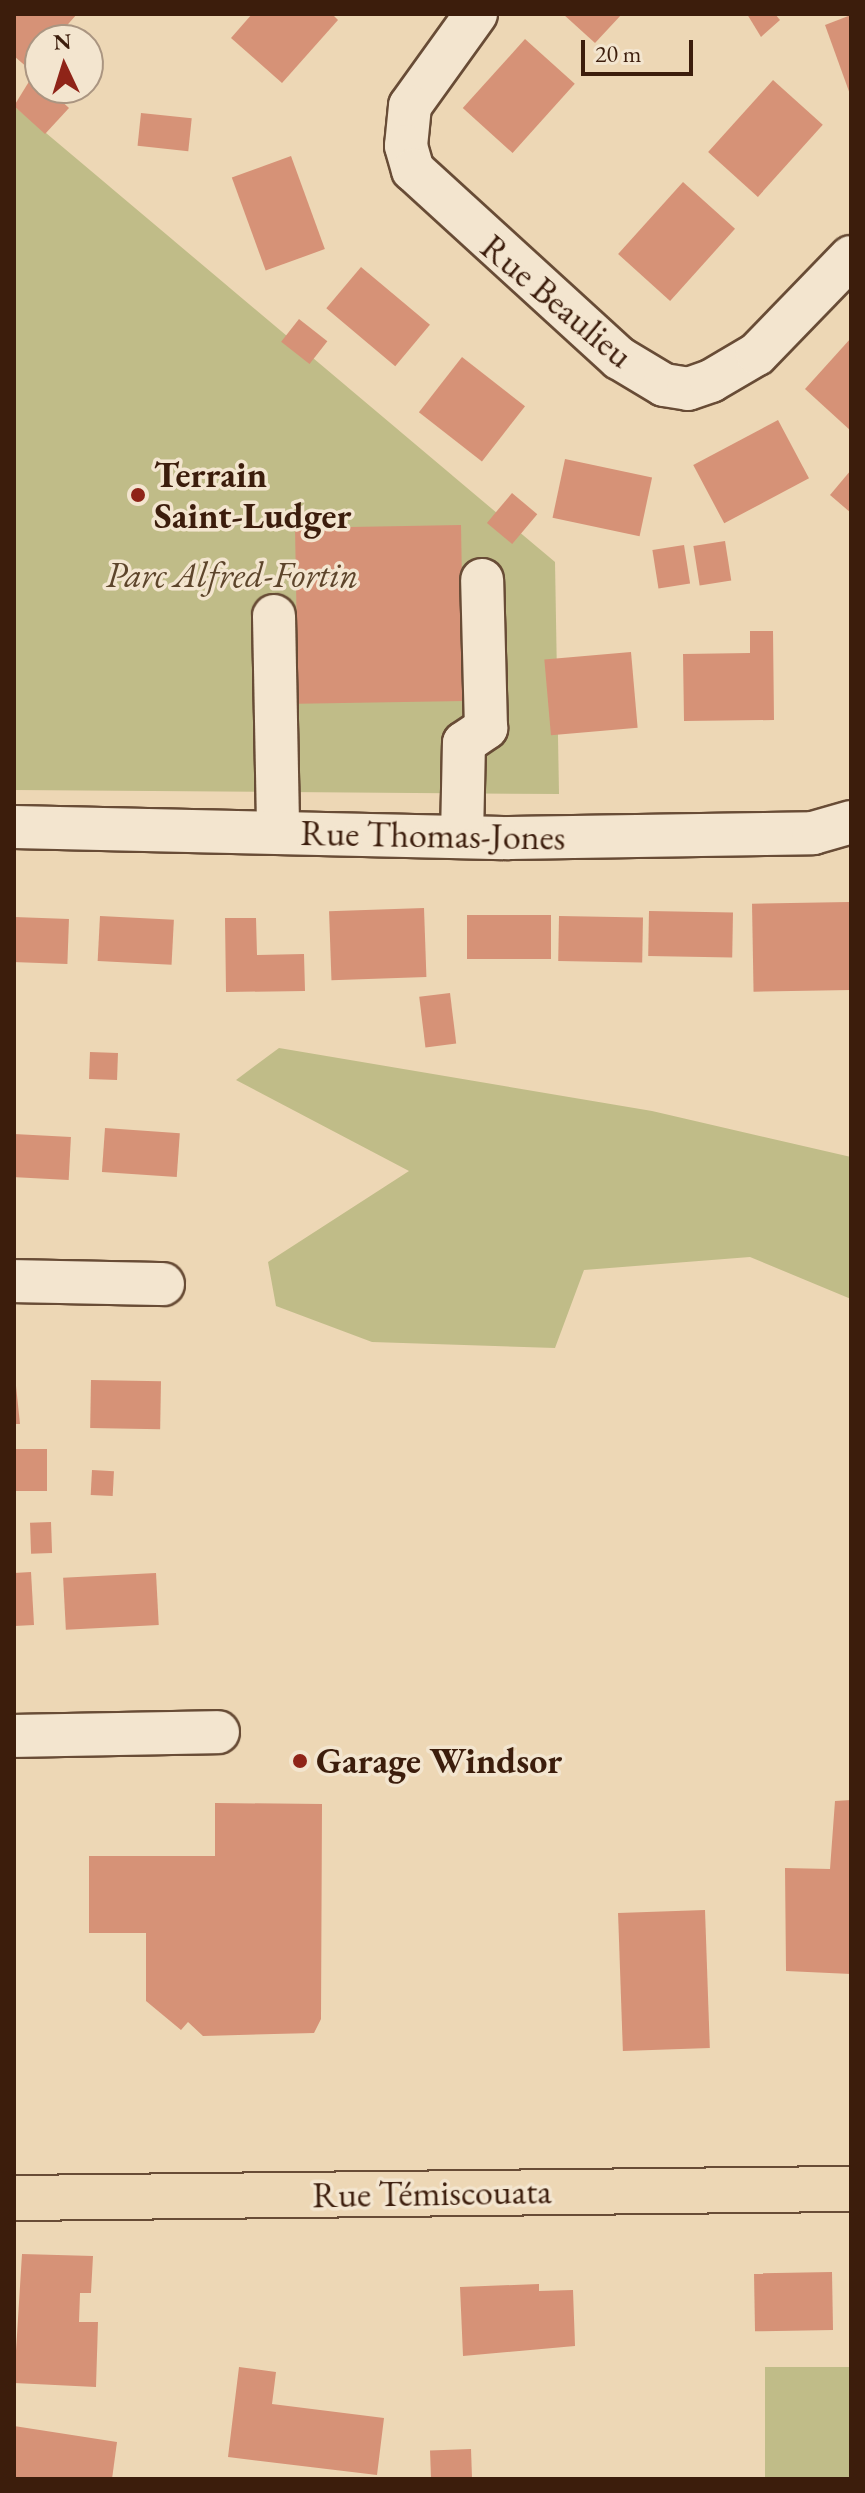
<!DOCTYPE html>
<html>
<head>
<meta charset="utf-8">
<style>
	body { margin:0 }
	#map { position:relative; width:865px; height:2493px; overflow:hidden; background:#edd7b5; font-family:"EB Garamond",serif }
	div>[style] { position:absolute }
	.green>* { inset:0; background:#c0bc88; transform-origin:0 0 }
	.building>* { inset:0; background:#d69277; transform-origin:0 0 }
	.roads { filter:drop-shadow(2px 0 #684c36) drop-shadow(-2px 0 #684c36) drop-shadow(0 2px #684c36) drop-shadow(0 -2px #684c36) }
	.minor>* { height:42px; margin:-21px; padding:0 21px; transform-origin:21px; border-radius:21px; background:#f3e5cf }
	.major>* { height:44px; margin:-22px; padding:0 22px; transform-origin:22px; border-radius:22px; background:#edd7b5 }
	.dots>* { width:22px; height:22px; translate:-50% -50%; box-sizing:border-box; border:4px solid #f3e5cf; border-radius:50% }
	span { translate:-50% -50%; white-space:nowrap; text-align:center; line-height:1.15; -webkit-text-stroke:7px #f3e5cf; paint-order:stroke }
	.street-label { font-size:36px; color:#3c1d0c }
	.poi-label { font-size:36px; color:#3c1d0c; font-weight:700 }
	.left { translate:0 -50%; text-align:left }
	.park-label { font-size:36px; color:#5d452b; font-style:italic }
	.frame { position:absolute; inset:0; border:16px solid #3c1d0c; pointer-events:none }
	.north { position:absolute; left:24px; top:24px; width:80px; height:80px; box-sizing:border-box; background:#f3e5cf; border:2px solid #aa9581; border-radius:50%; rotate:356deg; font-size:22px; font-weight:700; line-height:32px; text-align:center; color:#3c1d0c }
	.north::after { content:''; display:block; margin:auto; width:28px; height:36px; background:#8f2418; clip-path:polygon(50% 0,100% 100%,50% 72%,0 100%) }
	.scale { position:absolute; left:581px; top:40px; width:112px; height:36px; box-sizing:border-box; border:4px solid #3c1d0c; border-top:0; padding-left:10px; font-size:24px; line-height:28px; white-space:nowrap; color:#3c1d0c; -webkit-text-stroke:6px #f3e5cf; paint-order:stroke }
</style>
</head>
<body>
<div id="map">
	<div class="green">
		<div style="clip-path:polygon(14px 106px,555px 562px,559px 794px,14px 790px)"></div>
		<div style="clip-path:polygon(279px 1048px,652px 1111px,851px 1157px,851px 1299px,750px 1257px,584px 1270px,555px 1348px,372px 1342px,276px 1306px,268px 1262px,409px 1171px,236px 1080px)"></div>
		<div style="left:851px;top:2367px;width:112px;height:86px;rotate:90deg"></div>
	</div>
	<div class="building">
		<div style="clip-path:polygon(14px 14px,77px 14px,54px 40px,40px 40px,40px 56px,29px 69px,14px 56px)"></div>
		<div style="clip-path:polygon(252px 14px,332px 14px,338px 20px,282px 83px,231px 38px)"></div>
		<div style="clip-path:polygon(563px 14px,622px 14px,595px 43px)"></div>
		<div style="clip-path:polygon(747px 14px,775px 14px,780px 20px,761px 37px)"></div>
		<div style="clip-path:polygon(851px 15px,851px 97px,825px 25px)"></div>
		<div style="left:525px;top:39px;width:67px;height:93px;rotate:42deg"></div>
		<div style="clip-path:polygon(33px 75px,69px 108px,45px 134px,14px 106px)"></div>
		<div style="left:773px;top:80px;width:67px;height:97px;rotate:42deg"></div>
		<div style="left:141px;top:113px;width:51px;height:33px;rotate:6deg"></div>
		<div style="left:291px;top:156px;width:99px;height:63px;rotate:70deg"></div>
		<div style="left:683px;top:182px;width:70px;height:97px;rotate:42deg"></div>
		<div style="left:361px;top:267px;width:90px;height:54px;rotate:40deg"></div>
		<div style="left:299px;top:319px;width:36px;height:29px;rotate:38deg"></div>
		<div style="clip-path:polygon(851px 338px,851px 431px,805px 389px)"></div>
		<div style="left:462px;top:357px;width:80px;height:70px;rotate:38deg"></div>
		<div style="left:778px;top:420px;width:66px;height:96px;rotate:62deg"></div>
		<div style="left:565px;top:459px;width:89px;height:60px;rotate:12deg"></div>
		<div style="clip-path:polygon(851px 470px,851px 513px,830px 495px)"></div>
		<div style="left:512px;top:493px;width:33px;height:39px;rotate:40deg"></div>
		<div style="left:461px;top:525px;width:176px;height:166px;rotate:89deg"></div>
		<div style="left:725px;top:541px;width:40px;height:32px;rotate:81deg"></div>
		<div style="left:684px;top:545px;width:39px;height:32px;rotate:81deg"></div>
		<div style="clip-path:polygon(750px 631px,773px 631px,774px 720px,684px 721px,683px 654px,750px 653px)"></div>
		<div style="left:631px;top:652px;width:76px;height:87px;rotate:85deg"></div>
		<div style="left:849px;top:902px;width:88px;height:97px;rotate:89deg"></div>
		<div style="left:424px;top:908px;width:69px;height:95px;rotate:88deg"></div>
		<div style="left:649px;top:911px;width:84px;height:45px;rotate:1deg"></div>
		<div style="left:467px;top:915px;width:84px;height:44px"></div>
		<div style="left:100px;top:916px;width:74px;height:45px;rotate:3deg"></div>
		<div style="left:559px;top:916px;width:84px;height:45px;rotate:1deg"></div>
		<div style="left:14px;top:917px;width:55px;height:45px;rotate:2deg"></div>
		<div style="clip-path:polygon(225px 918px,256px 918px,257px 955px,304px 954px,305px 991px,226px 992px)"></div>
		<div style="left:450px;top:993px;width:51px;height:31px;rotate:83deg"></div>
		<div style="left:90px;top:1052px;width:28px;height:27px;rotate:2deg"></div>
		<div style="left:105px;top:1128px;width:75px;height:44px;rotate:4deg"></div>
		<div style="left:14px;top:1134px;width:57px;height:43px;rotate:3deg"></div>
		<div style="clip-path:polygon(14px 1367px,20px 1424px,14px 1424px)"></div>
		<div style="left:91px;top:1380px;width:70px;height:48px;rotate:1deg"></div>
		<div style="left:14px;top:1449px;width:33px;height:42px"></div>
		<div style="left:92px;top:1470px;width:22px;height:25px;rotate:3deg"></div>
		<div style="left:51px;top:1522px;width:31px;height:21px;rotate:88deg"></div>
		<div style="clip-path:polygon(31px 1572px,34px 1625px,14px 1626px,14px 1573px)"></div>
		<div style="left:156px;top:1573px;width:52px;height:93px;rotate:87deg"></div>
		<div style="clip-path:polygon(851px 1800px,851px 1974px,786px 1971px,785px 1868px,830px 1869px,835px 1801px)"></div>
		<div style="clip-path:polygon(215px 1803px,322px 1804px,321px 2019px,314px 2033px,203px 2036px,188px 2022px,181px 2030px,146px 2001px,146px 1933px,89px 1933px,89px 1856px,215px 1856px)"></div>
		<div style="left:705px;top:1910px;width:138px;height:87px;rotate:88deg"></div>
		<div style="clip-path:polygon(22px 2254px,93px 2256px,91px 2293px,80px 2293px,79px 2322px,98px 2322px,96px 2387px,14px 2383px)"></div>
		<div style="left:832px;top:2272px;width:58px;height:78px;rotate:89deg"></div>
		<div style="clip-path:polygon(539px 2284px,539px 2291px,573px 2290px,575px 2346px,463px 2356px,460px 2287px)"></div>
		<div style="clip-path:polygon(239px 2367px,276px 2372px,272px 2404px,384px 2418px,377px 2475px,228px 2457px)"></div>
		<div style="clip-path:polygon(14px 2426px,117px 2442px,112px 2479px,14px 2479px)"></div>
		<div style="left:471px;top:2449px;width:30px;height:41px;rotate:88deg"></div>
	</div>
	<div class="roads">
		<div class="minor">
			<div style="left:476px;top:14px;width:113px;rotate:125.7deg"></div>
			<div style="left:410px;top:106px;width:40px;rotate:95.7deg"></div>
			<div style="left:406px;top:146px;width:25px;rotate:74deg"></div>
			<div style="left:413px;top:170px;width:279px;rotate:42.4deg"></div>
			<div style="left:619px;top:358px;width:52px;rotate:31deg"></div>
			<div style="left:664px;top:385px;width:24px;rotate:9deg"></div>
			<div style="left:688px;top:389px;width:24px;rotate:-19deg"></div>
			<div style="left:711px;top:381px;width:53px;rotate:-30.4deg"></div>
			<div style="left:757px;top:354px;width:135px;rotate:-45.9deg"></div>
			<div style="left:274px;top:616px;width:217px;rotate:88.9deg"></div>
			<div style="left:14px;top:827px;width:495px;rotate:1.3deg"></div>
			<div style="left:509px;top:838px;width:304px;rotate:-0.9deg"></div>
			<div style="left:813px;top:833px;width:40px;rotate:-16deg"></div>
			<div style="left:462px;top:837px;width:94px;rotate:-88.8deg"></div>
			<div style="left:464px;top:743px;width:27px;rotate:-34deg"></div>
			<div style="left:486px;top:728px;width:148px;rotate:-91.5deg"></div>
			<div style="left:14px;top:1281px;width:149px;rotate:1.2deg"></div>
			<div style="left:14px;top:1736px;width:204px;rotate:-1.1deg"></div>
		</div>
		<div class="major">
			<div style="left:14px;top:2198px;width:837px;rotate:-0.62deg"></div>
		</div>
	</div>
	<div class="dots">
		<div style="left:138px;top:495px;background:#8f2418"></div>
		<div style="left:300px;top:1761px;background:#8f2418"></div>
	</div>
	<div class="street-label">
		<span style="left:557px;top:301px;rotate:40deg">Rue Beaulieu</span>
		<span style="left:433px;top:835px;rotate:1deg">Rue Thomas-Jones</span>
		<span style="left:432px;top:2193px;rotate:-1deg">Rue Témiscouata</span>
	</div>
	<div class="poi-label">
		<span class="left" style="left:154px;top:495px">Terrain<br>Saint-Ludger</span>
		<span class="left" style="left:316px;top:1761px">Garage Windsor</span>
	</div>
	<div class="park-label">
		<span style="left:232px;top:575px">Parc Alfred-Fortin</span>
	</div>
	<div class="frame"></div>
	<div class="north">N</div>
	<div class="scale">20 m</div>
</div>
</body>
</html>
